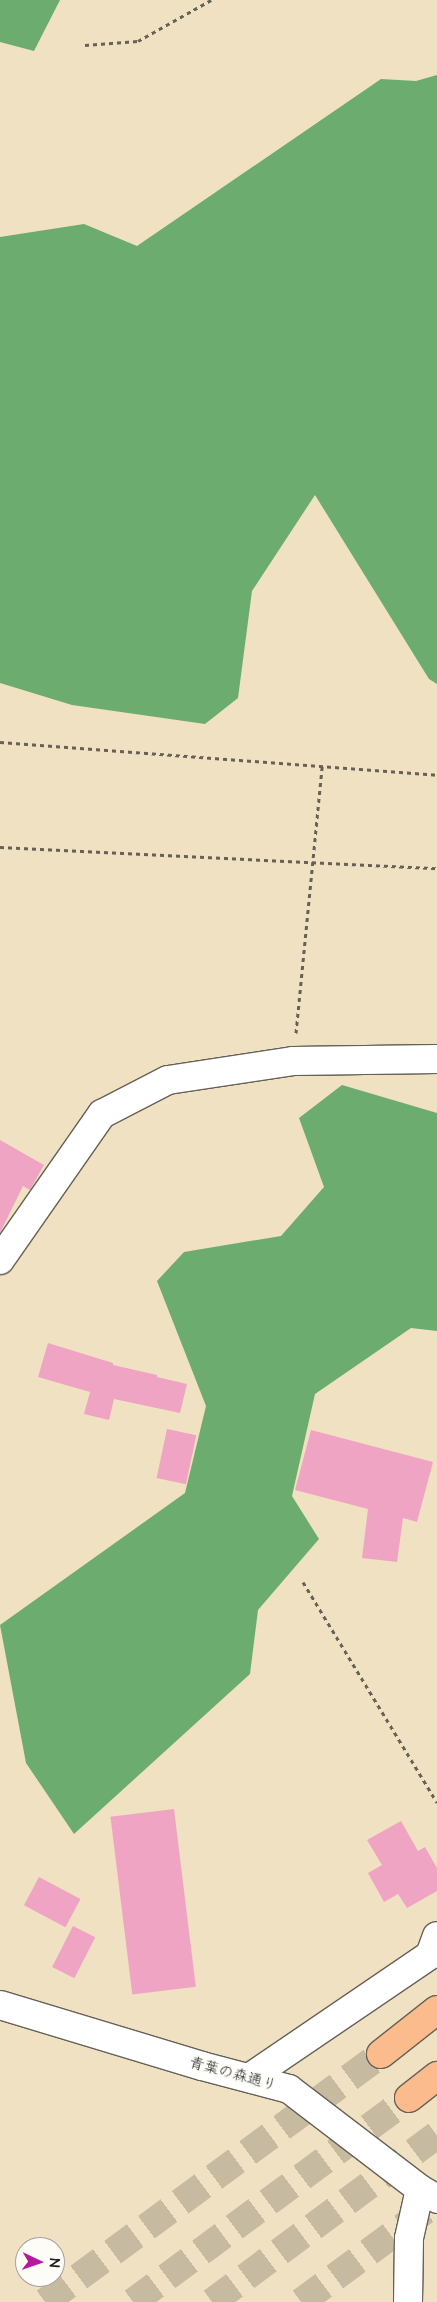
<!DOCTYPE html>
<html>
<head>
<meta charset="utf-8">
<style>
	body { margin:0 }
	#map { position:relative; width:437px; height:2302px; overflow:hidden; background:#f0e1c2; font-family:"Architects Daughter","Klee One",sans-serif }
	div>[style] { position:absolute }
	.forest>* { inset:0; background:#6cac6e }
	.building>* { inset:0; background:#efa4c3; transform-origin:0 0 }
	.trunk-tunnel>* { height:28px; margin-top:-14px; transform-origin:0; background:repeating-linear-gradient(90deg,#c6baa1 0 28px,transparent 0 42px) }
	.motorway-tunnel>* { height:28px; margin-top:-14px; transform-origin:0; background:repeating-linear-gradient(90deg,#c6baa1 0 28px,transparent 0 42px) }
	.path>* { height:3px; margin-top:-1.5px; transform-origin:0; background:repeating-linear-gradient(90deg,#666156 0 4px,transparent 0 8px) }
	.roads { filter:drop-shadow(1px 0 #666156) drop-shadow(-1px 0 #666156) drop-shadow(0 1px #666156) drop-shadow(0 -1px #666156) }
	.minor>* { height:28px; margin:-14px; padding:0 14px; transform-origin:14px; border-radius:14px; background:#fff }
	.tertiary>* { height:28px; margin:-14px; padding:0 14px; transform-origin:14px; border-radius:14px; background:#fff }
	.trunk>* { height:28px; margin:-14px; padding:0 14px; transform-origin:14px; border-radius:14px; background:#fbbb8c }
	.motorway>* { height:28px; margin:-14px; padding:0 14px; transform-origin:14px; border-radius:14px; background:#fbbb8c }
	span { translate:-50% -50%; white-space:nowrap; text-align:center; line-height:1.15; -webkit-text-stroke:4px #fdfcf7; paint-order:stroke }
	.street-label { font-size:15px; color:#1c1c1c }
	.north { position:absolute; left:15px; top:2237px; width:50px; height:50px; box-sizing:border-box; background:#fdfcf7; border:1px solid #a3a29f; border-radius:50%; rotate:93deg; font-size:14px; font-weight:700; line-height:20px; text-align:center; color:#1c1c1c }
	.north::after { content:''; display:block; margin:auto; width:18px; height:22px; background:#b5179e; clip-path:polygon(50% 0,100% 100%,50% 72%,0 100%) }
</style>
</head>
<body>
<div id="map">
	<div class="forest">
		<div style="clip-path:polygon(0 0,60px 0,34px 51px,0 42px)"></div>
		<div style="clip-path:polygon(437px 75px,437px 684px,429px 679px,315px 495px,252px 591px,238px 698px,205px 724px,72px 705px,0 683px,0 237px,84px 224px,137px 246px,381px 79px,416px 81px)"></div>
		<div style="clip-path:polygon(342px 1085px,437px 1113px,437px 1331px,411px 1328px,315px 1394px,292px 1496px,319px 1539px,258px 1610px,250px 1674px,74px 1834px,26px 1763px,0 1625px,185px 1493px,206px 1406px,157px 1281px,184px 1252px,281px 1236px,324px 1187px,299px 1118px)"></div>
	</div>
	<div class="building">
		<div style="clip-path:polygon(0 1140px,44px 1165px,30px 1190px,23px 1186px,0 1233px)"></div>
		<div style="clip-path:polygon(48px 1343px,113px 1363px,113px 1365px,157px 1375px,157px 1377px,187px 1384px,180px 1413px,114px 1399px,109px 1420px,84px 1414px,90px 1392px,38px 1377px)"></div>
		<div style="left:167px;top:1429px;width:30px;height:50px;rotate:12deg"></div>
		<div style="clip-path:polygon(311px 1430px,433px 1462px,417px 1522px,403px 1518px,397px 1562px,362px 1558px,368px 1509px,295px 1490px)"></div>
		<div style="left:174px;top:1809px;width:179px;height:64px;rotate:83deg"></div>
		<div style="clip-path:polygon(401px 1821px,418px 1851px,425px 1847px,437px 1868px,437px 1891px,407px 1908px,398px 1894px,384px 1902px,368px 1873px,382px 1865px,367px 1840px)"></div>
		<div style="left:39px;top:1877px;width:47px;height:32px;rotate:28deg"></div>
		<div style="left:73px;top:1926px;width:25px;height:46px;rotate:27deg"></div>
	</div>
	<div class="trunk-tunnel">
		<div style="left:45px;top:2302px;width:418px;rotate:-36.4deg"></div>
		<div style="left:301px;top:2302px;width:155px;rotate:-36.4deg"></div>
	</div>
	<div class="motorway-tunnel">
		<div style="left:133px;top:2302px;width:343px;rotate:-36.5deg"></div>
		<div style="left:212px;top:2302px;width:280px;rotate:-36.6deg"></div>
	</div>
	<div class="path">
		<div style="left:85px;top:45px;width:53px;rotate:-4.3deg"></div>
		<div style="left:138px;top:41px;width:84px;rotate:-29.3deg"></div>
		<div style="left:0;top:742px;width:438px;rotate:4.3deg"></div>
		<div style="left:0;top:847px;width:438px;rotate:2.8deg"></div>
		<div style="left:296px;top:1033px;width:268px;rotate:-84.4deg"></div>
		<div style="left:303px;top:1582px;width:258px;rotate:58.7deg"></div>
	</div>
	<div class="roads">
		<div class="minor">
			<div style="left:0;top:1260px;width:178px;rotate:-55.1deg"></div>
			<div style="left:102px;top:1114px;width:74px;rotate:-27.3deg"></div>
			<div style="left:168px;top:1080px;width:126px;rotate:-8.6deg"></div>
			<div style="left:293px;top:1061px;width:144px;rotate:-0.8deg"></div>
			<div style="left:249px;top:2078px;width:219px;rotate:-34.2deg"></div>
			<div style="left:430px;top:1955px;width:20px;rotate:-70deg"></div>
			<div style="left:408px;top:2302px;width:64px;rotate:-89.1deg"></div>
			<div style="left:409px;top:2238px;width:50px;rotate:-77.3deg"></div>
		</div>
		<div class="tertiary">
			<div style="left:0;top:2005px;width:211px;rotate:16.8deg"></div>
			<div style="left:202px;top:2066px;width:90px;rotate:14.8deg"></div>
			<div style="left:289px;top:2089px;width:165px;rotate:37.4deg"></div>
			<div style="left:420px;top:2189px;width:20px;rotate:30deg"></div>
		</div>
		<div class="trunk">
			<div style="left:381px;top:2054px;width:71px;rotate:-38.2deg"></div>
		</div>
		<div class="motorway">
			<div style="left:409px;top:2098px;width:36px;rotate:-38deg"></div>
		</div>
	</div>
	<div class="street-label">
		<span style="left:233px;top:2074px;rotate:15deg">青葉の森通り</span>
	</div>
	<div class="north">N</div>
</div>
</body>
</html>
